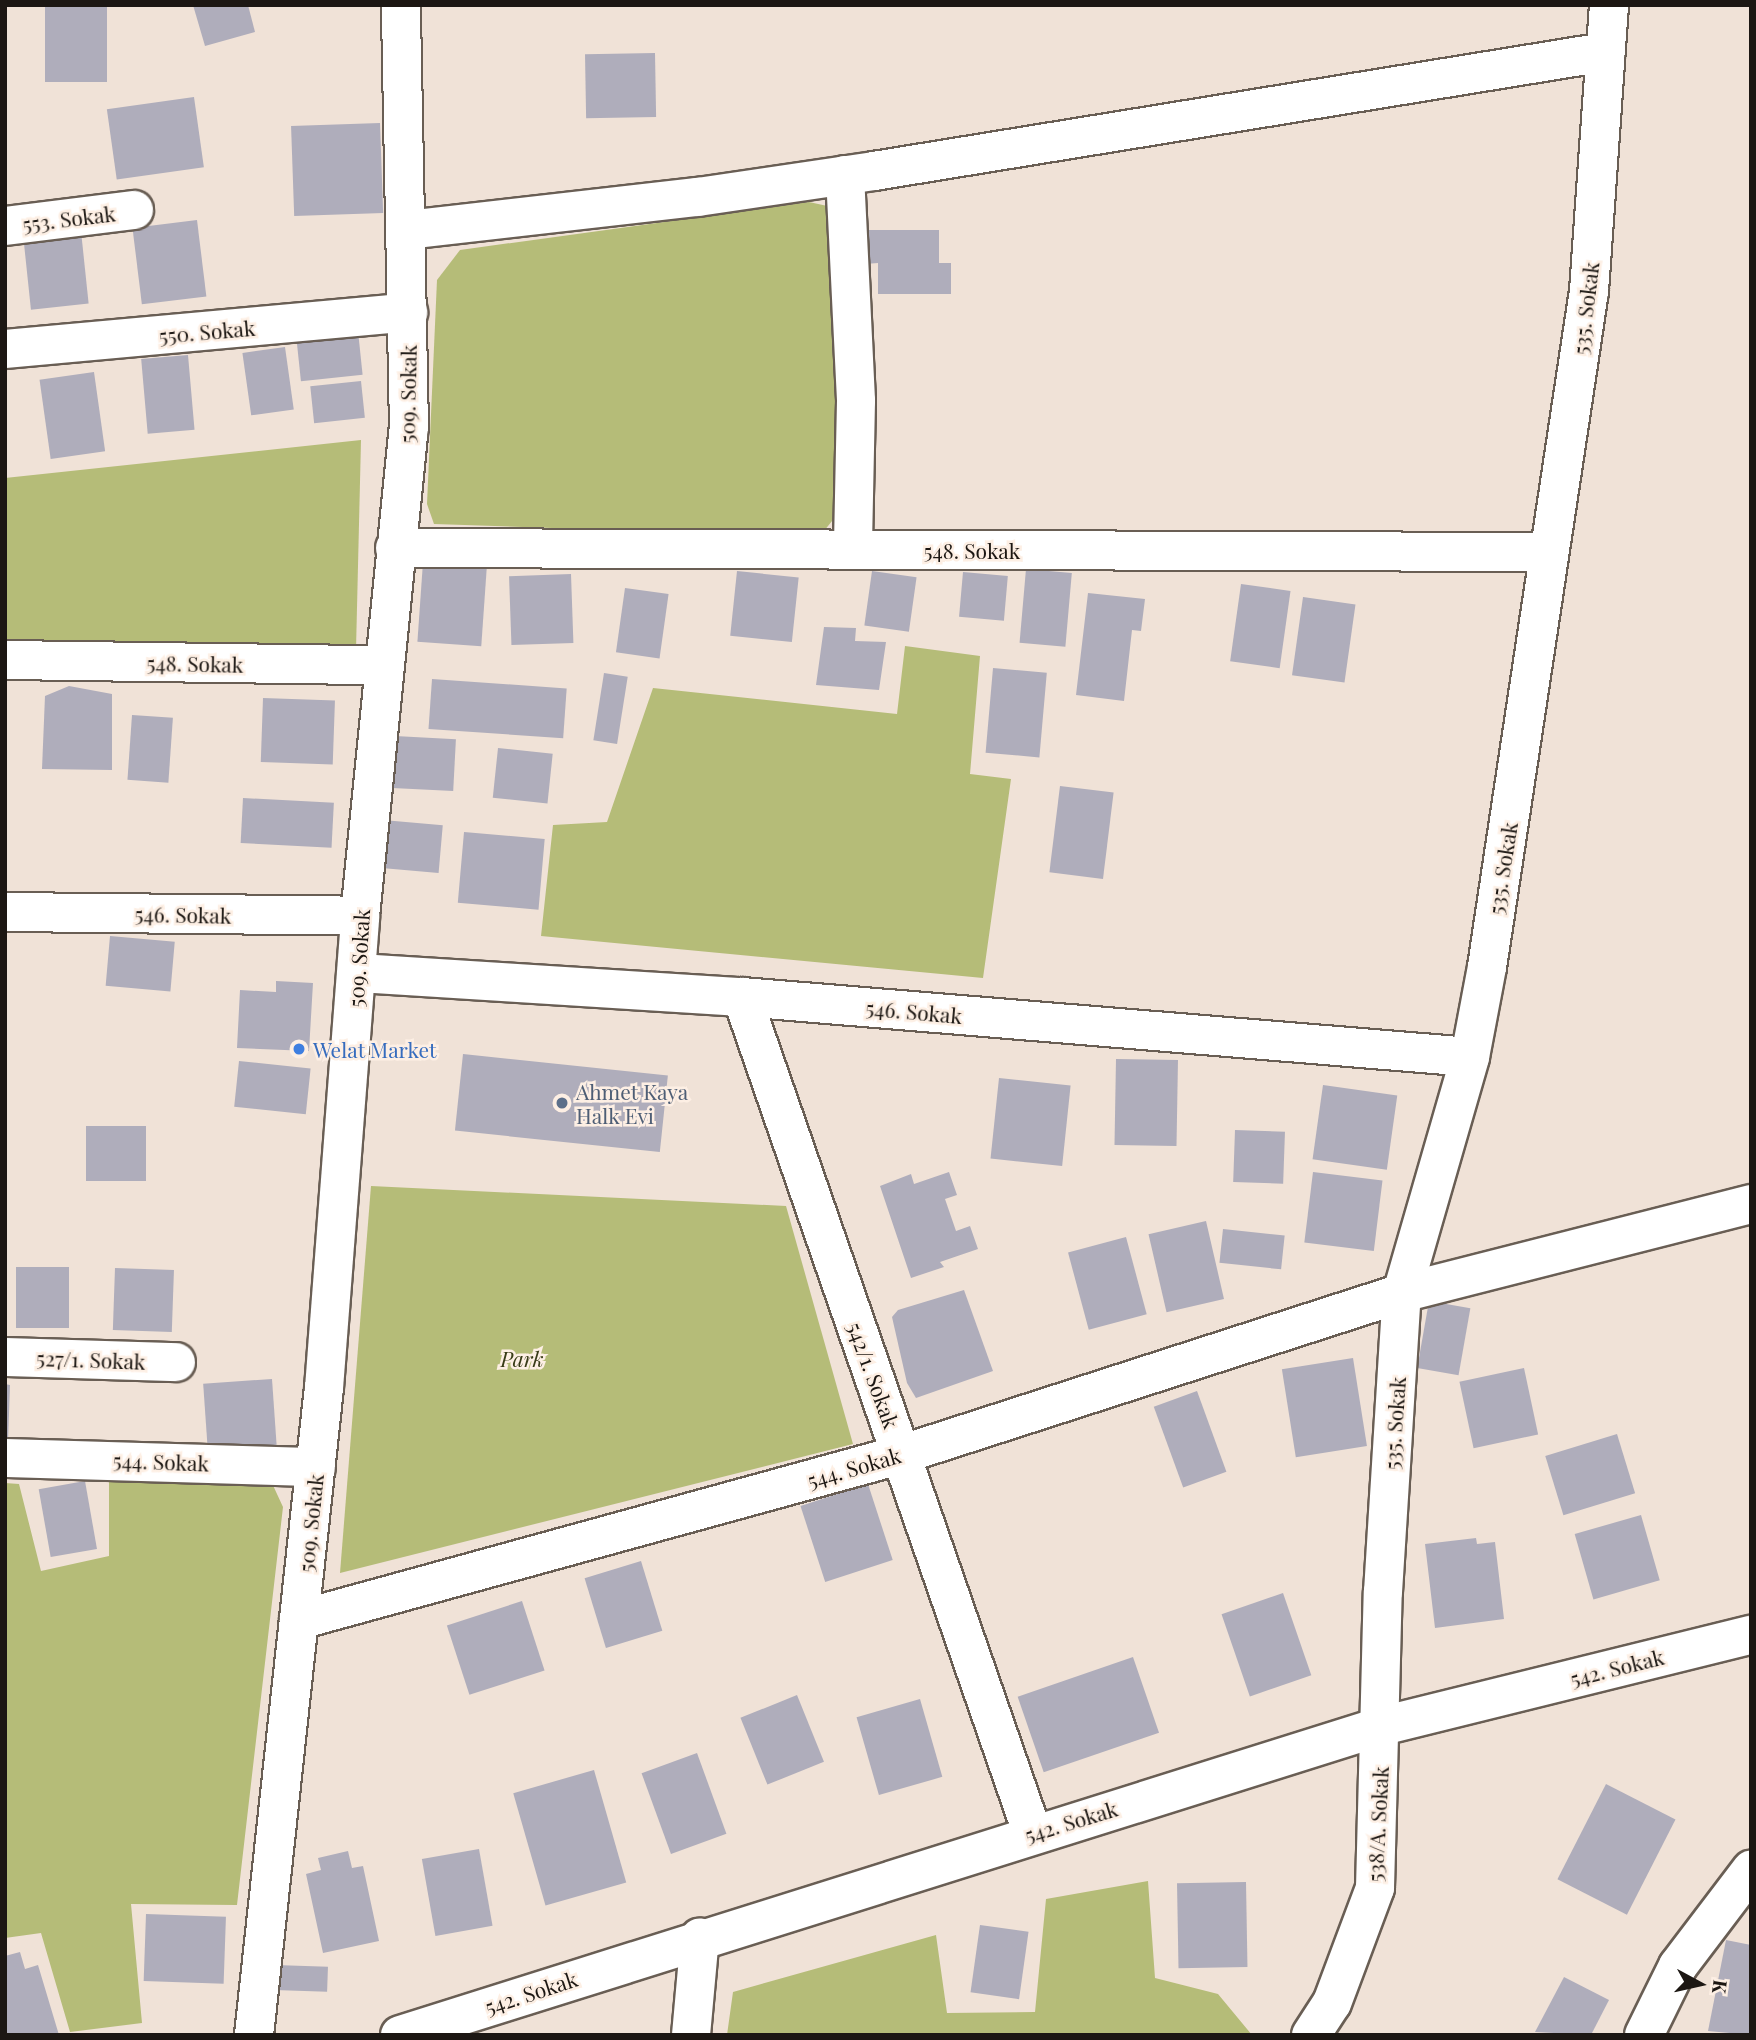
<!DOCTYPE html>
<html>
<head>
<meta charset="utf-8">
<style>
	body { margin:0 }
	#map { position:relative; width:1756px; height:2040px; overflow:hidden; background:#f0e2d7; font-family:"Playfair Display",serif }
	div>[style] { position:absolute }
	.green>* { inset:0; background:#b5bc78 }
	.building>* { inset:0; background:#afadbb; transform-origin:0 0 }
	.roads { filter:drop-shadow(2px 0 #695e54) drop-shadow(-2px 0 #695e54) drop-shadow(0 2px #695e54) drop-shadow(0 -2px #695e54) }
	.minor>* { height:38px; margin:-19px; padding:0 19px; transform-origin:19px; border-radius:19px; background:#fff }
	.dots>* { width:19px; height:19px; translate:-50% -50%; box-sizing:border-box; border:4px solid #fdefe4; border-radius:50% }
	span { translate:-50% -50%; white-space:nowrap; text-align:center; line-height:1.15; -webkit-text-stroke:5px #fdefe4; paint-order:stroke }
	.street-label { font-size:21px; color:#1c1713 }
	.shop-label { font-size:21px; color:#366cbe }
	.left { translate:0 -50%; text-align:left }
	.service-label { font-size:21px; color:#4e5e75 }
	.park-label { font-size:21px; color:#383b17; font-style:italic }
	.frame { position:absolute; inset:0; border:7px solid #1c1713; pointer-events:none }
	.north { position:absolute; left:1665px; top:1949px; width:70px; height:70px; -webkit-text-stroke:5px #fdefe4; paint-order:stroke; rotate:98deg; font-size:19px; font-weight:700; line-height:28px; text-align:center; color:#1c1713 }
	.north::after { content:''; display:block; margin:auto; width:24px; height:32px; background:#1c1713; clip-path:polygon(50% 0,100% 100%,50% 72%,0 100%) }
</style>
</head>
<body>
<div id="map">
	<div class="green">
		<div style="clip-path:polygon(809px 202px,832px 207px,837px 515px,819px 537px,434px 524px,427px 504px,437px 280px,460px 250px)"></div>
		<div style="clip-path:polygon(361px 440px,356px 650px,5px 646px,5px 478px)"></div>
		<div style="clip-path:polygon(905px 646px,980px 656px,970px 774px,1011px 779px,983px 978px,541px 936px,553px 825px,607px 822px,653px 688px,897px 714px)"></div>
		<div style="clip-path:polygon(371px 1186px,786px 1206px,853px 1444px,340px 1573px)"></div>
		<div style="clip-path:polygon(109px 1473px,271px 1481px,283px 1507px,237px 1905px,131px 1904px,142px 2023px,70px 2032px,41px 1933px,5px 1938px,5px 1483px,19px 1484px,41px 1571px,109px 1556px)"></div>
		<div style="clip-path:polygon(1148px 1881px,1155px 1978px,1218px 1994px,1252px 2035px,727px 2035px,733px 1992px,936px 1935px,947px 2013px,1035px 2012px,1046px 1899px)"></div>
	</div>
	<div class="building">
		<div style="left:45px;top:5px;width:62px;height:77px"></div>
		<div style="clip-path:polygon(193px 5px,248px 5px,255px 32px,205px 46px)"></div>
		<div style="left:655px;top:53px;width:64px;height:70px;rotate:89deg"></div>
		<div style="left:194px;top:97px;width:71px;height:88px;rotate:82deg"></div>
		<div style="left:380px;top:123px;width:90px;height:89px;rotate:88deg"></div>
		<div style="left:197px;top:220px;width:77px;height:65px;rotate:83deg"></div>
		<div style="clip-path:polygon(865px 230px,939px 230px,939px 263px,951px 263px,951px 294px,878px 294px,878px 263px,865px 264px)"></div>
		<div style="left:81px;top:231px;width:73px;height:58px;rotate:84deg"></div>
		<div style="left:358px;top:331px;width:44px;height:62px;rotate:84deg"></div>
		<div style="left:285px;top:347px;width:63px;height:43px;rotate:82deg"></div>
		<div style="left:188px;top:355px;width:75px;height:47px;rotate:85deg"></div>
		<div style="left:94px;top:372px;width:80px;height:55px;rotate:82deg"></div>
		<div style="left:361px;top:381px;width:37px;height:51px;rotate:84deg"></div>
		<div style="left:423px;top:562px;width:64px;height:80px;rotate:4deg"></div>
		<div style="left:1026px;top:569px;width:46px;height:74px;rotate:5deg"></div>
		<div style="left:737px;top:571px;width:62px;height:65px;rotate:6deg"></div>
		<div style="left:872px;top:571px;width:45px;height:55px;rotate:8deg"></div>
		<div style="left:963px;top:572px;width:45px;height:45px;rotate:5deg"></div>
		<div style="left:571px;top:574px;width:69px;height:62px;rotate:88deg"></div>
		<div style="left:1241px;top:584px;width:50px;height:78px;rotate:8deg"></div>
		<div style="left:625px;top:588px;width:44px;height:65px;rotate:8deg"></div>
		<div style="clip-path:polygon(1088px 593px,1145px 599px,1141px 631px,1132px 630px,1124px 701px,1076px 695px)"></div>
		<div style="left:1303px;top:597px;width:53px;height:79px;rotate:8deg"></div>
		<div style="clip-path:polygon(824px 627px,856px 628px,855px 641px,886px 642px,879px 690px,816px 685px)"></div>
		<div style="left:993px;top:668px;width:54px;height:85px;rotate:5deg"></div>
		<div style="left:604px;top:673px;width:24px;height:68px;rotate:9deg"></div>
		<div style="left:432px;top:679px;width:135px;height:50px;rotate:4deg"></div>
		<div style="clip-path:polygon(69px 686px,112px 694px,112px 770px,42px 769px,45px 696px)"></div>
		<div style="left:263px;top:698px;width:72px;height:64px;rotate:2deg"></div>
		<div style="left:132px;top:715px;width:41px;height:65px;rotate:4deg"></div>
		<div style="left:395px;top:736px;width:61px;height:52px;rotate:3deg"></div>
		<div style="left:498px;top:748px;width:55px;height:50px;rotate:6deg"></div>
		<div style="left:1060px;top:786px;width:54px;height:87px;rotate:7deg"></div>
		<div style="left:243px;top:798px;width:91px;height:45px;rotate:3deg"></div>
		<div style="left:383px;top:820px;width:60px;height:48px;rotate:5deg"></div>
		<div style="left:464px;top:832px;width:81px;height:71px;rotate:5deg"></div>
		<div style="left:110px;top:936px;width:65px;height:50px;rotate:5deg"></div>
		<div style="clip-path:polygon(276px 981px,313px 983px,309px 1051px,237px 1048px,240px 990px,276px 992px)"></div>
		<div style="left:463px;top:1054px;width:206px;height:77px;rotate:6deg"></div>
		<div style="left:1116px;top:1059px;width:62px;height:86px;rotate:1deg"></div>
		<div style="left:239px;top:1061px;width:72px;height:46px;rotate:6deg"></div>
		<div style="left:999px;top:1078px;width:72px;height:81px;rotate:6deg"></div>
		<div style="left:1323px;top:1085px;width:75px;height:75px;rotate:8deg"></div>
		<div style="left:146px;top:1126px;width:55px;height:60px;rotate:90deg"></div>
		<div style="left:1235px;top:1130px;width:50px;height:52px;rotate:2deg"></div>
		<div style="clip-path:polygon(949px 1172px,957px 1195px,945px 1199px,956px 1231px,970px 1226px,978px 1249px,940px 1262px,944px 1267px,911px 1278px,880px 1186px,911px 1174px,914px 1184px)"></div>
		<div style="left:1313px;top:1172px;width:70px;height:71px;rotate:7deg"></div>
		<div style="left:1206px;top:1221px;width:80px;height:59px;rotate:77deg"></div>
		<div style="left:1223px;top:1229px;width:62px;height:34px;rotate:6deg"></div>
		<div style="left:1126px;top:1237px;width:80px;height:60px;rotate:75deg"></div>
		<div style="left:16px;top:1267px;width:53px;height:61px"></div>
		<div style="left:115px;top:1268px;width:59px;height:62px;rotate:2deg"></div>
		<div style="clip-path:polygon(964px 1290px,993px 1371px,916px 1398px,907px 1383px,892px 1317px,898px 1310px)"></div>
		<div style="left:1429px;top:1301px;width:42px;height:68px;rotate:10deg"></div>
		<div style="left:1353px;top:1358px;width:89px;height:72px;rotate:81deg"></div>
		<div style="left:1524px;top:1368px;width:68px;height:66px;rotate:78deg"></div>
		<div style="left:272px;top:1379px;width:66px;height:69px;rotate:86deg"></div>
		<div style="clip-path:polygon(5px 1384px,10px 1385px,8px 1442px,5px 1442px)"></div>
		<div style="left:1197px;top:1391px;width:86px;height:46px;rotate:70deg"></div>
		<div style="left:1617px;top:1434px;width:62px;height:75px;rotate:73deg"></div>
		<div style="left:85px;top:1481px;width:69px;height:47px;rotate:80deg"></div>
		<div style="left:868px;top:1484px;width:80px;height:71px;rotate:72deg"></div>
		<div style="left:1641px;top:1515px;width:68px;height:69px;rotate:74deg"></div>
		<div style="clip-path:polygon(1476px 1538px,1477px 1544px,1495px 1542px,1504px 1619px,1435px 1628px,1425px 1544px)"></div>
		<div style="left:641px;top:1561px;width:73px;height:59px;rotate:73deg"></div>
		<div style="left:1283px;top:1593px;width:87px;height:65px;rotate:71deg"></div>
		<div style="left:522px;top:1601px;width:73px;height:79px;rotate:72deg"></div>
		<div style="left:1133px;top:1657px;width:80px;height:122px;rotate:71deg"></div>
		<div style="left:797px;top:1695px;width:72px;height:61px;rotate:68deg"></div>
		<div style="left:920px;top:1699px;width:81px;height:66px;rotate:74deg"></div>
		<div style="left:697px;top:1753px;width:86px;height:59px;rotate:70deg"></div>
		<div style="left:594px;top:1770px;width:117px;height:84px;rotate:74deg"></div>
		<div style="left:1606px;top:1784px;width:78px;height:107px;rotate:27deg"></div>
		<div style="left:479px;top:1849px;width:78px;height:58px;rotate:80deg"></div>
		<div style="clip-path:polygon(348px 1851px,352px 1868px,363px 1866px,379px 1941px,323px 1953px,306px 1874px,321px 1870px,318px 1858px)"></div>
		<div style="left:1246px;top:1882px;width:85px;height:69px;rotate:89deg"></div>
		<div style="left:146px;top:1914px;width:80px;height:67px;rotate:2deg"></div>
		<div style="left:980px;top:1925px;width:49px;height:68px;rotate:8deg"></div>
		<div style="clip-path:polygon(1726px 1940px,1751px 1945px,1751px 2035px,1708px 2031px)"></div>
		<div style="clip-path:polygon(20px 1952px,25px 1969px,38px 1965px,59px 2035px,5px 2035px,5px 1956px)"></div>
		<div style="left:275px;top:1965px;width:53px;height:25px;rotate:2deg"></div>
		<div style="clip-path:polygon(1564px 1977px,1609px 2000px,1591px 2035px,1535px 2032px)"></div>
	</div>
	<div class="roads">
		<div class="minor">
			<div style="left:845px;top:175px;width:226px;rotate:87.2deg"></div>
			<div style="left:856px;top:401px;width:148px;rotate:91.2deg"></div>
			<div style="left:5px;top:226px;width:130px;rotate:-7.1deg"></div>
			<div style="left:407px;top:230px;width:293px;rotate:-6.5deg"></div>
			<div style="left:698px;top:197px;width:178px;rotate:-8.4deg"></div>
			<div style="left:874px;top:171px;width:741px;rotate:-9.25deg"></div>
			<div style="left:5px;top:349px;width:405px;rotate:-5.2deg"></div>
			<div style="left:395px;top:548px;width:1154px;rotate:0.2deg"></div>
			<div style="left:5px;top:660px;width:380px;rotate:0.8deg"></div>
			<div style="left:5px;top:912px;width:355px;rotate:0.6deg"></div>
			<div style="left:358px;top:973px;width:385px;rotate:3.6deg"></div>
			<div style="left:742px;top:997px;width:730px;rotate:4.71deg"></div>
			<div style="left:742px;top:997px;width:884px;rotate:70.85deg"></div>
			<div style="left:5px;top:1357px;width:171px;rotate:1.7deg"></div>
			<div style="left:5px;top:1458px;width:311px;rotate:1.7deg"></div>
			<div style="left:299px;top:1620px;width:626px;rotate:-15.37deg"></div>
			<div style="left:903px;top:1454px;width:524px;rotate:-17.88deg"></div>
			<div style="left:1402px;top:1293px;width:360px;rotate:-14.3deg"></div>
			<div style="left:254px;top:2035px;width:651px;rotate:-83.83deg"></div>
			<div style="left:324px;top:1388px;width:473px;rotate:-85.6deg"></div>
			<div style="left:360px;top:916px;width:489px;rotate:-84.3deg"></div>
			<div style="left:409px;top:429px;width:424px;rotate:-91.1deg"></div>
			<div style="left:400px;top:2035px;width:1029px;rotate:-17.47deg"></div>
			<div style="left:1382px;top:1726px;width:380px;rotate:-13.9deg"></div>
			<div style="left:691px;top:2035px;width:98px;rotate:-84.8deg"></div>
			<div style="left:1311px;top:2035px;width:38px;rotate:-57deg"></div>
			<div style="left:1332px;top:2003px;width:123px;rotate:-69.5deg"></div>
			<div style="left:1375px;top:1888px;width:296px;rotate:-88.5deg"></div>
			<div style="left:1383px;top:1592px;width:300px;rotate:-86.4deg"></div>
			<div style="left:1402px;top:1293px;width:246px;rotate:-73.9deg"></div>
			<div style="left:1470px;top:1057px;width:92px;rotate:-79.3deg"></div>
			<div style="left:1487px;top:967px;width:684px;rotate:-81.42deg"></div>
			<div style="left:1589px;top:291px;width:287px;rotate:-86deg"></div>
			<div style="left:1644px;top:2035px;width:77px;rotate:-63.8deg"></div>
			<div style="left:1678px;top:1966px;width:121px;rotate:-52.8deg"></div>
		</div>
	</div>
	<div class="dots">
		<div style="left:299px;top:1049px;background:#3f7fe0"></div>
		<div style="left:562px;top:1103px;background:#5c6f8a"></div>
	</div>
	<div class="street-label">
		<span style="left:69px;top:218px;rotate:-7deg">553. Sokak</span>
		<span style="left:1585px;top:308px;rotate:-83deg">535. Sokak</span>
		<span style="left:207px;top:331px;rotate:-5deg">550. Sokak</span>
		<span style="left:407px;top:394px;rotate:-89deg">509. Sokak</span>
		<span style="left:972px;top:550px">548. Sokak</span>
		<span style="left:195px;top:663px;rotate:1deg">548. Sokak</span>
		<span style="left:1502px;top:868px;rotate:-81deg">535. Sokak</span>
		<span style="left:183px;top:914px;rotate:1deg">546. Sokak</span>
		<span style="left:358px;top:958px;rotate:-86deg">509. Sokak</span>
		<span style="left:914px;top:1011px;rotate:5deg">546. Sokak</span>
		<span style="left:91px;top:1359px;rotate:2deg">527/1. Sokak</span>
		<span style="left:874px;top:1375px;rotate:70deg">542/1. Sokak</span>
		<span style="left:1394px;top:1423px;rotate:-86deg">535. Sokak</span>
		<span style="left:161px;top:1461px;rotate:2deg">544. Sokak</span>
		<span style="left:854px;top:1467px;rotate:-16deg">544. Sokak</span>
		<span style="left:310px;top:1523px;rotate:-84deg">509. Sokak</span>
		<span style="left:1617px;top:1667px;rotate:-14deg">542. Sokak</span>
		<span style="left:1071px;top:1821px;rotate:-17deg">542. Sokak</span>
		<span style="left:1377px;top:1824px;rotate:-87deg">538/A. Sokak</span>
		<span style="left:531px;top:1992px;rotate:-18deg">542. Sokak</span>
	</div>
	<div class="shop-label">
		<span class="left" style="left:313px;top:1049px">Welat Market</span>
	</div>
	<div class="service-label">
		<span class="left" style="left:576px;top:1103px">Ahmet Kaya<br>Halk Evi</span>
	</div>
	<div class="park-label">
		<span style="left:522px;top:1358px">Park</span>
	</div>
	<div class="frame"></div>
	<div class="north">K</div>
</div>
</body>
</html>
